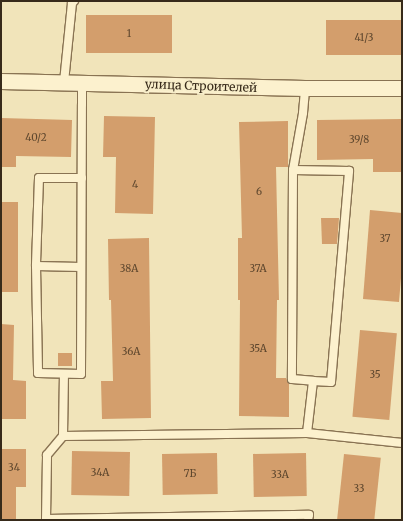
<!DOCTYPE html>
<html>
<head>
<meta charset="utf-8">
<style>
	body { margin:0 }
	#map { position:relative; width:403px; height:521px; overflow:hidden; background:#f1e4ba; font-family:Merriweather,serif }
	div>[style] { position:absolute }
	.building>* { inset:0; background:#d39e6c; transform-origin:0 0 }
	.roads { filter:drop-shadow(1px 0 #897353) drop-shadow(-1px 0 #897353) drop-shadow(0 1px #897353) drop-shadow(0 -1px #897353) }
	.service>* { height:8px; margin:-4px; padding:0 4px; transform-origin:4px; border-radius:4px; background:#fcf1ce }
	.minor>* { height:15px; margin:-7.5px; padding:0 7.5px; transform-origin:7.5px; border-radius:7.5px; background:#fcf1ce }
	span { translate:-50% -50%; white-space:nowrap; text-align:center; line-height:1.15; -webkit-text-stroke:4px #f8eeca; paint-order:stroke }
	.number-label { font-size:10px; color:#5e472e }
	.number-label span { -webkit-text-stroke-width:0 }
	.street-label { font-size:12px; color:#372a1a }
	.frame { position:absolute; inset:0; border:2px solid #372a1a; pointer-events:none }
</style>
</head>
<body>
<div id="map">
	<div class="building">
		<div style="left:86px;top:15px;width:86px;height:38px"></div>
		<div style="left:402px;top:20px;width:35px;height:76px;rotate:90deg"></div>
		<div style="clip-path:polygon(104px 116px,155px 117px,153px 214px,115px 213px,116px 157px,103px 157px)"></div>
		<div style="clip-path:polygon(1px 118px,72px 120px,71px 157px,16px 156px,16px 167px,1px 167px)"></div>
		<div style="clip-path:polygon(402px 119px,402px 172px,373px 172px,373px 159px,317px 160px,317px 120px)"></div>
		<div style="clip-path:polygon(288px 121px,288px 167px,276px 167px,279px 300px,277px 300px,276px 378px,286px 378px,289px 384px,289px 417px,239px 416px,240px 300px,238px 300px,238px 238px,242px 238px,239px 122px)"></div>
		<div style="left:1px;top:202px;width:17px;height:90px"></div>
		<div style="clip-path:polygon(370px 210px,402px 213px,402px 266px,399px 302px,363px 299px)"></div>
		<div style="clip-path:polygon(321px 218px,339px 218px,337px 244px,322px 244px)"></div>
		<div style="clip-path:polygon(149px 238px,151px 418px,102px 419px,101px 381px,113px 381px,111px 300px,109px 300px,108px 239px)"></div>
		<div style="clip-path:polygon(1px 324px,14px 325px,13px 380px,26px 381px,26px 419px,1px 419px)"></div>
		<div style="left:360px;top:330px;width:37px;height:87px;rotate:5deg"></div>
		<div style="left:58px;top:353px;width:14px;height:13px"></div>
		<div style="clip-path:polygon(1px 449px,26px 449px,26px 487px,16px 487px,16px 520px,1px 520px)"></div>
		<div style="left:72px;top:451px;width:58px;height:44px;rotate:1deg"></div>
		<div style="left:217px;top:453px;width:41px;height:55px;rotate:89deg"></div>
		<div style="left:306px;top:453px;width:43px;height:53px;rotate:89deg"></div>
		<div style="left:344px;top:454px;width:37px;height:66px;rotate:6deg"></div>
	</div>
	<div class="roads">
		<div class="service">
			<div style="left:64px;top:82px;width:79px;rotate:-84.2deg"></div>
			<div style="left:72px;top:3px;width:3px;rotate:-45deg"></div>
			<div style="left:293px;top:170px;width:58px;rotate:-80deg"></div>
			<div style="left:303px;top:113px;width:25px;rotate:-85deg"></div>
			<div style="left:82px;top:178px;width:43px;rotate:180deg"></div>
			<div style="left:39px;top:178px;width:88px;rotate:92deg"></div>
			<div style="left:36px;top:266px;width:107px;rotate:88.9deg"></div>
			<div style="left:38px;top:373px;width:43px;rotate:1.3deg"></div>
			<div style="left:81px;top:374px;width:270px;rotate:-89.8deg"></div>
			<div style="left:82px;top:104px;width:22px;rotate:-90deg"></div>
			<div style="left:36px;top:266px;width:45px;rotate:1.3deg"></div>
			<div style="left:307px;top:433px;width:52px;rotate:-83.4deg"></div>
			<div style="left:313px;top:381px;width:18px;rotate:3deg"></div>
			<div style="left:331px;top:382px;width:212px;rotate:-85.1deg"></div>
			<div style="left:349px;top:171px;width:56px;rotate:-179deg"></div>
			<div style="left:293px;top:170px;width:209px;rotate:90.3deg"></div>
			<div style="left:292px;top:379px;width:21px;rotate:5deg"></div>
			<div style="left:63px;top:436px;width:61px;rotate:-89.1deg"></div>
			<div style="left:46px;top:519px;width:263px;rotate:-0.9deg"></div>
			<div style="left:309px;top:515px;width:5px;rotate:101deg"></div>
			<div style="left:46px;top:520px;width:65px;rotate:-89.1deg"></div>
			<div style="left:47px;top:455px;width:25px;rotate:-50deg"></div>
			<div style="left:63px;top:436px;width:244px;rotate:-0.7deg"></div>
			<div style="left:307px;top:433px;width:96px;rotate:6deg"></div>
		</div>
		<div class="minor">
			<div style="left:1px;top:81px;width:304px;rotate:1.3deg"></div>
			<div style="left:305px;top:88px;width:97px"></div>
		</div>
	</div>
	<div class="number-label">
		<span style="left:129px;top:34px">1</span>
		<span style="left:364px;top:38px">41/3</span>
		<span style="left:36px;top:138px">40/2</span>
		<span style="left:359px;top:140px">39/8</span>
		<span style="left:135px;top:185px">4</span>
		<span style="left:259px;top:192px">6</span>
		<span style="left:385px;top:239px">37</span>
		<span style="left:129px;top:269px">38А</span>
		<span style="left:258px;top:269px">37А</span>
		<span style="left:258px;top:349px">35А</span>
		<span style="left:131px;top:352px">36А</span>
		<span style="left:375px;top:375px">35</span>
		<span style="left:14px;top:468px">34</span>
		<span style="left:100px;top:473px">34А</span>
		<span style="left:190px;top:474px">7Б</span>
		<span style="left:280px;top:475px">33А</span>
		<span style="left:359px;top:489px">33</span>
	</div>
	<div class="street-label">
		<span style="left:201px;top:86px;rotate:2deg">улица Строителей</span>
	</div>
	<div class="frame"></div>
</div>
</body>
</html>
